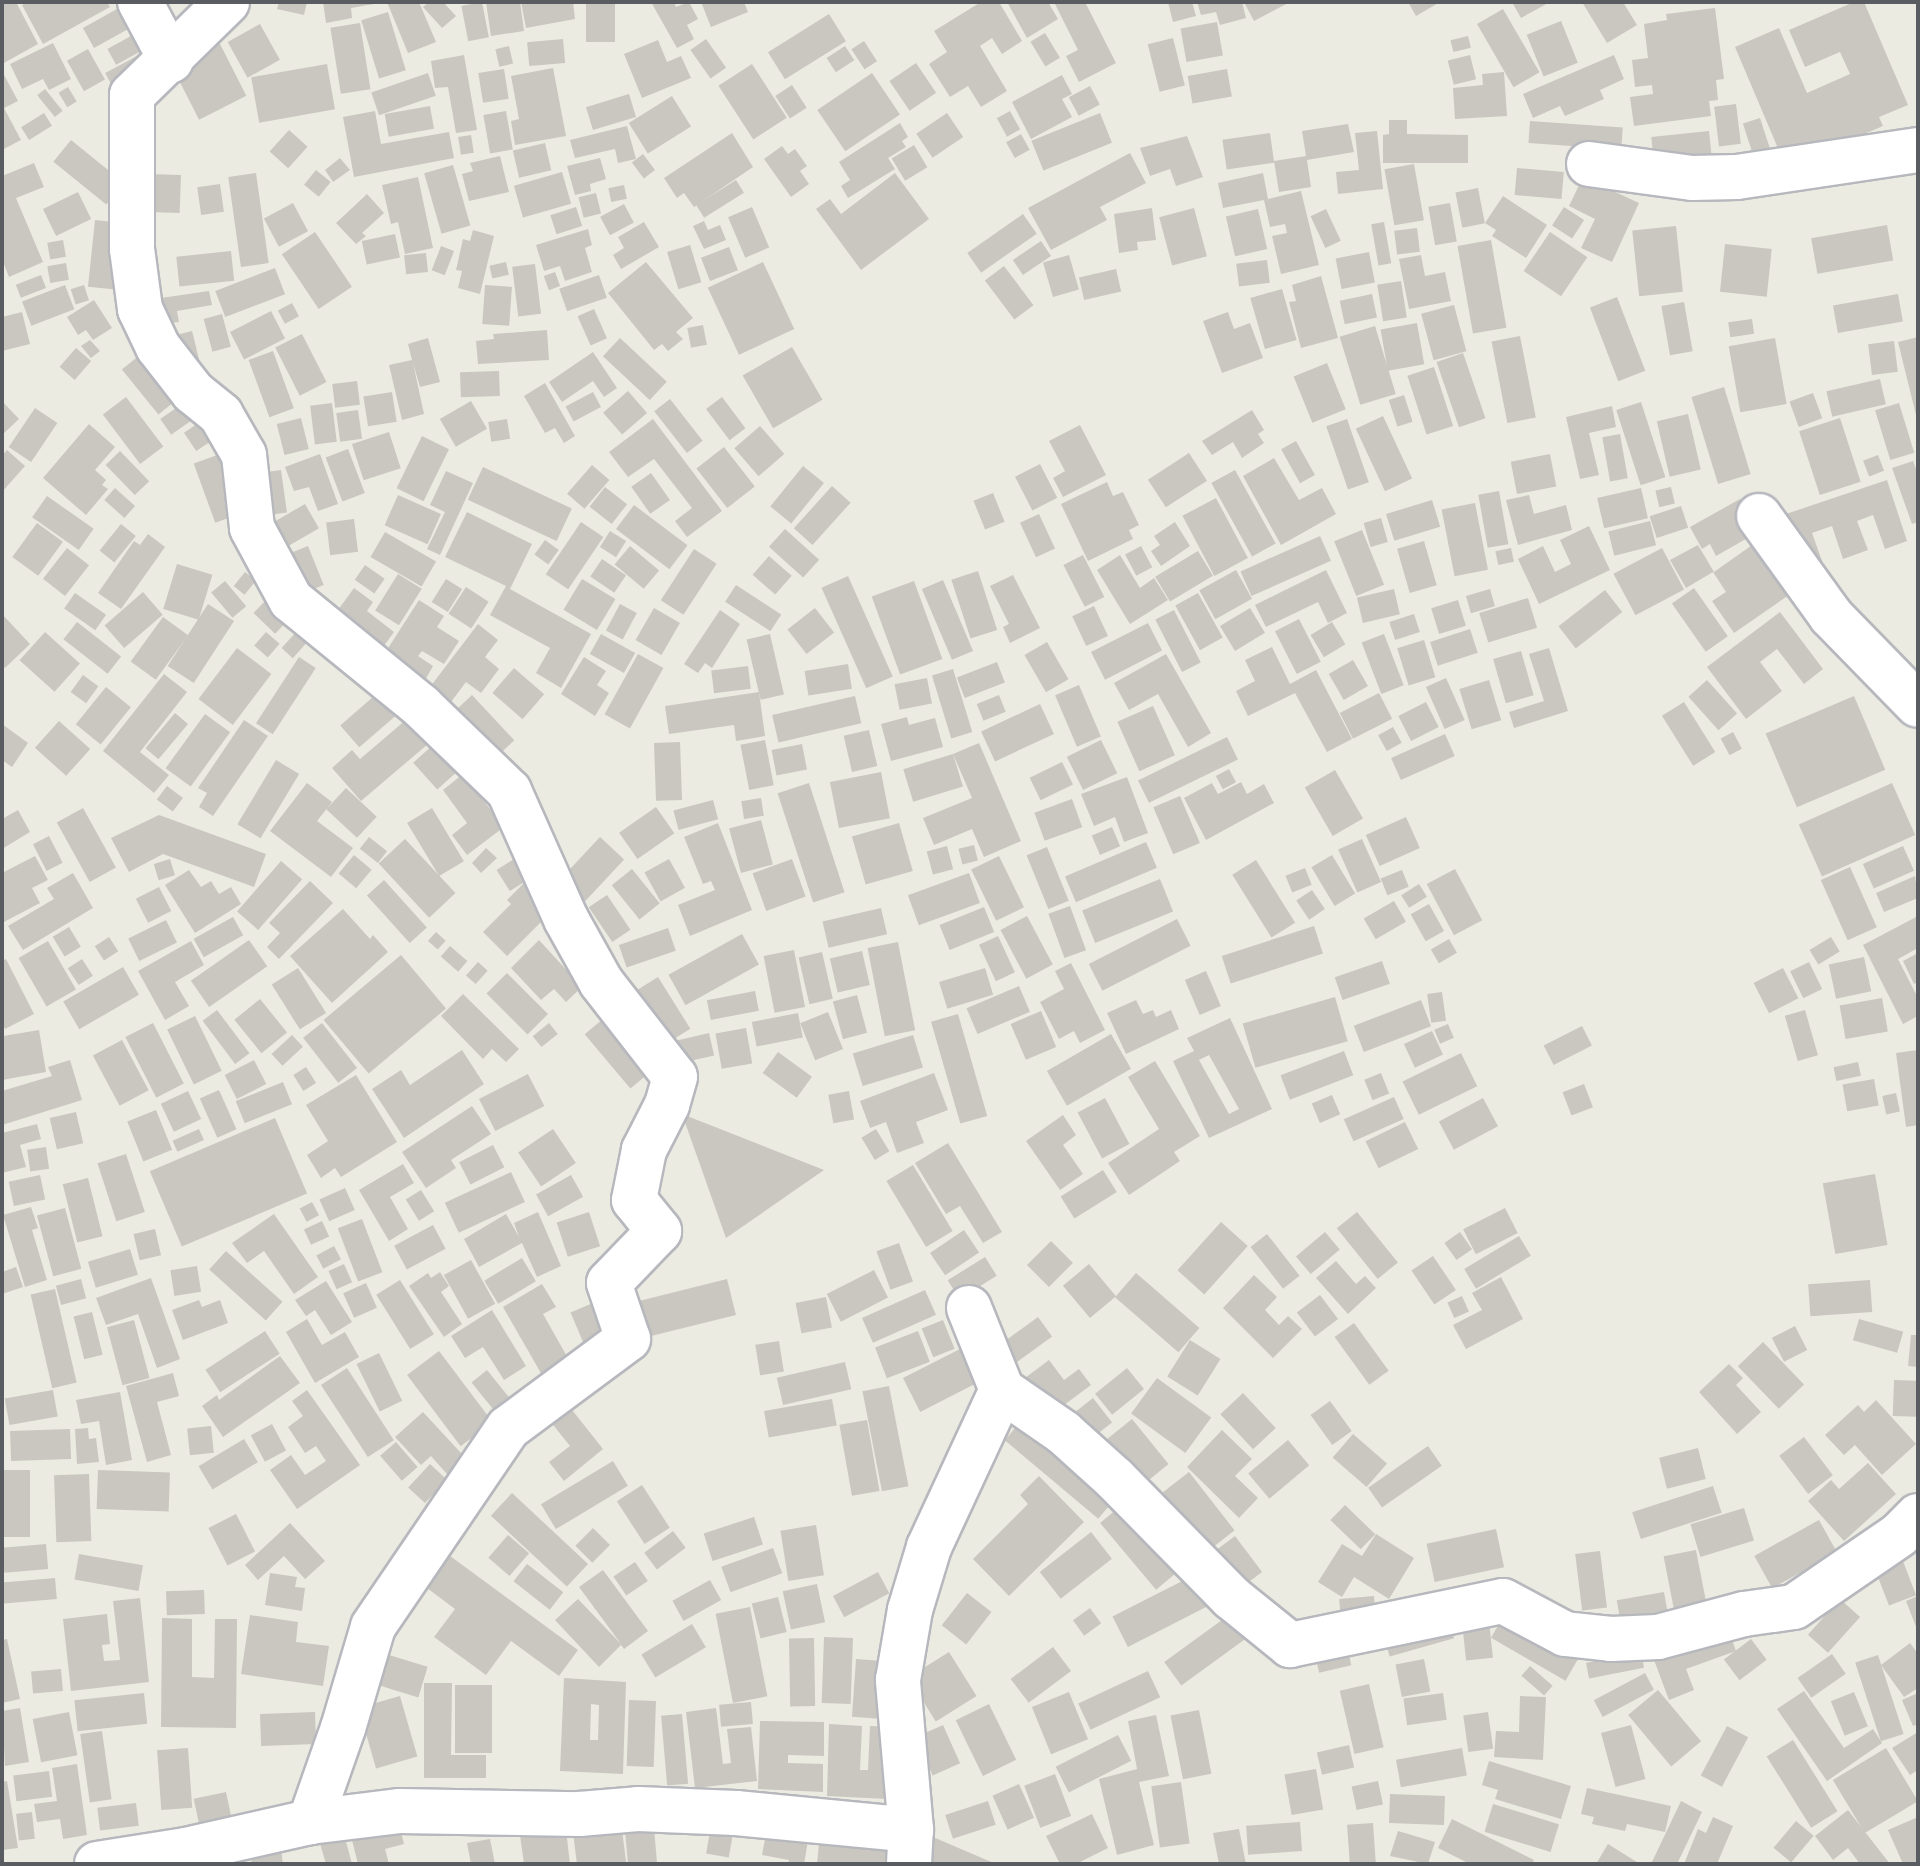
<!DOCTYPE html>
<html>
<head>
<meta charset="utf-8">
<style>
	body { margin:0 }
	#map { position:relative; width:1920px; height:1866px; overflow:hidden; background:#ecebe1; font-family:"PT Sans",sans-serif }
	div>[style] { position:absolute }
	.building>* { inset:0; background:#c9c7c0; transform-origin:0 0 }
	.roads { filter:drop-shadow(2px 0 #b6b8bd) drop-shadow(-2px 0 #b6b8bd) drop-shadow(0 2px #b6b8bd) drop-shadow(0 -2px #b6b8bd) }
	.minor>* { height:44px; margin:-22px; padding:0 22px; transform-origin:22px; border-radius:22px; background:#fff }
	span { translate:-50% -50%; white-space:nowrap; text-align:center; line-height:1.15; -webkit-text-stroke:7px #fff; paint-order:stroke }
	.frame { position:absolute; inset:0; border:4px solid #595c61; pointer-events:none }
</style>
</head>
<body>
<div id="map">
	<div class="building">
		<div style="clip-path:polygon(2px 2px,16px 2px,38px 44px,2px 64px)"></div>
		<div style="clip-path:polygon(27px 2px,107px 2px,110px 7px,43px 44px,22px 5px)"></div>
		<div style="clip-path:polygon(279px 2px,307px 2px,304px 15px,277px 9px)"></div>
		<div style="clip-path:polygon(323px 2px,374px 2px,374px 4px,351px 8px,352px 18px,326px 23px)"></div>
		<div style="clip-path:polygon(387px 2px,419px 2px,436px 42px,408px 53px)"></div>
		<div style="clip-path:polygon(429px 2px,443px 2px,456px 16px,442px 28px,423px 7px)"></div>
		<div style="left:482px;top:2px;width:36px;height:21px;rotate:79deg"></div>
		<div style="clip-path:polygon(486px 2px,520px 2px,524px 31px,491px 36px)"></div>
		<div style="clip-path:polygon(521px 2px,573px 2px,575px 19px,526px 28px)"></div>
		<div style="left:586px;top:2px;width:29px;height:40px"></div>
		<div style="clip-path:polygon(651px 2px,674px 2px,676px 7px,689px 2px,698px 19px,687px 25px,694px 39px,677px 48px)"></div>
		<div style="clip-path:polygon(701px 2px,744px 2px,748px 12px,711px 27px)"></div>
		<div style="clip-path:polygon(981px 2px,999px 2px,1022px 41px,1002px 54px,992px 38px,980px 46px,1007px 91px,981px 107px,968px 86px,950px 97px,929px 64px,947px 52px,934px 31px)"></div>
		<div style="clip-path:polygon(1007px 2px,1048px 2px,1058px 19px,1027px 38px)"></div>
		<div style="clip-path:polygon(1054px 2px,1085px 2px,1116px 63px,1079px 82px,1066px 56px,1078px 50px)"></div>
		<div style="clip-path:polygon(1168px 2px,1192px 2px,1196px 16px,1173px 22px)"></div>
		<div style="clip-path:polygon(1197px 2px,1242px 2px,1246px 18px,1220px 25px,1216px 12px,1201px 15px)"></div>
		<div style="clip-path:polygon(1244px 2px,1290px 2px,1254px 21px)"></div>
		<div style="clip-path:polygon(1408px 2px,1440px 2px,1416px 16px)"></div>
		<div style="clip-path:polygon(1512px 2px,1550px 2px,1521px 18px)"></div>
		<div style="clip-path:polygon(1582px 2px,1623px 2px,1637px 25px,1607px 43px)"></div>
		<div style="clip-path:polygon(1854px 2px,1864px 2px,1908px 105px,1879px 117px,1883px 126px,1817px 154px,1783px 160px,1735px 47px,1779px 28px,1807px 93px,1850px 74px,1840px 52px,1805px 67px,1789px 30px)"></div>
		<div style="clip-path:polygon(1715px 8px,1724px 79px,1716px 80px,1718px 100px,1709px 101px,1711px 116px,1634px 126px,1630px 97px,1653px 94px,1652px 85px,1635px 87px,1632px 60px,1648px 58px,1644px 24px,1667px 20px,1666px 14px)"></div>
		<div style="left:117px;top:9px;width:23px;height:39px;rotate:61deg"></div>
		<div style="left:1503px;top:9px;width:73px;height:30px;rotate:60deg"></div>
		<div style="left:388px;top:12px;width:61px;height:28px;rotate:73deg"></div>
		<div style="left:829px;top:14px;width:32px;height:72px;rotate:58deg"></div>
		<div style="left:1561px;top:21px;width:45px;height:37px;rotate:68deg"></div>
		<div style="left:1217px;top:22px;width:34px;height:37px;rotate:80deg"></div>
		<div style="left:360px;top:23px;width:67px;height:30px;rotate:81deg"></div>
		<div style="left:260px;top:24px;width:41px;height:37px;rotate:61deg"></div>
		<div style="left:1045px;top:33px;width:29px;height:17px;rotate:59deg"></div>
		<div style="left:131px;top:36px;width:18px;height:27px;rotate:61deg"></div>
		<div style="left:1468px;top:36px;width:12px;height:18px;rotate:76deg"></div>
		<div style="left:1173px;top:38px;width:49px;height:26px;rotate:76deg"></div>
		<div style="left:563px;top:39px;width:24px;height:36px;rotate:85deg"></div>
		<div style="left:706px;top:39px;width:35px;height:19px;rotate:55deg"></div>
		<div style="clip-path:polygon(658px 40px,667px 62px,681px 56px,691px 78px,642px 98px,624px 54px)"></div>
		<div style="left:864px;top:41px;width:24px;height:15px;rotate:57deg"></div>
		<div style="clip-path:polygon(53px 43px,71px 79px,49px 90px,43px 79px,22px 89px,10px 64px)"></div>
		<div style="left:220px;top:44px;width:58px;height:53px;rotate:63deg"></div>
		<div style="left:509px;top:46px;width:18px;height:14px;rotate:77deg"></div>
		<div style="left:845px;top:46px;width:17px;height:22px;rotate:57deg"></div>
		<div style="left:88px;top:49px;width:35px;height:24px;rotate:61deg"></div>
		<div style="clip-path:polygon(464px 55px,477px 130px,456px 133px,448px 87px,435px 88px,431px 61px)"></div>
		<div style="left:1470px;top:55px;width:25px;height:23px;rotate:76deg"></div>
		<div style="clip-path:polygon(1614px 55px,1624px 79px,1600px 90px,1604px 99px,1565px 116px,1560px 106px,1533px 118px,1523px 94px)"></div>
		<div style="left:137px;top:56px;width:17px;height:36px;rotate:62deg"></div>
		<div style="left:916px;top:63px;width:36px;height:32px;rotate:56deg"></div>
		<div style="left:327px;top:64px;width:46px;height:77px;rotate:80deg"></div>
		<div style="left:752px;top:64px;width:64px;height:40px;rotate:57deg"></div>
		<div style="clip-path:polygon(553px 68px,566px 136px,515px 145px,511px 121px,519px 119px,511px 76px)"></div>
		<div style="left:504px;top:69px;width:30px;height:26px;rotate:81deg"></div>
		<div style="left:1227px;top:69px;width:28px;height:40px;rotate:80deg"></div>
		<div style="clip-path:polygon(2px 71px,18px 101px,4px 108px,21px 140px,2px 150px)"></div>
		<div style="clip-path:polygon(1504px 72px,1507px 116px,1455px 119px,1453px 88px,1483px 85px,1482px 74px)"></div>
		<div style="left:428px;top:73px;width:24px;height:60px;rotate:71deg"></div>
		<div style="left:872px;top:73px;width:50px;height:66px;rotate:56deg"></div>
		<div style="clip-path:polygon(1062px 75px,1072px 94px,1062px 99px,1072px 117px,1031px 139px,1012px 102px)"></div>
		<div style="left:792px;top:85px;width:27px;height:20px;rotate:57deg"></div>
		<div style="left:1090px;top:86px;width:21px;height:24px;rotate:62deg"></div>
		<div style="left:68px;top:87px;width:17px;height:11px;rotate:59deg"></div>
		<div style="left:45px;top:89px;width:28px;height:10px;rotate:51deg"></div>
		<div style="left:629px;top:94px;width:24px;height:45px;rotate:73deg"></div>
		<div style="left:672px;top:96px;width:36px;height:51px;rotate:58deg"></div>
		<div style="left:1736px;top:104px;width:40px;height:22px;rotate:83deg"></div>
		<div style="left:430px;top:106px;width:23px;height:46px;rotate:80deg"></div>
		<div style="clip-path:polygon(375px 111px,381px 144px,449px 132px,454px 158px,354px 177px,343px 117px)"></div>
		<div style="left:506px;top:111px;width:39px;height:23px;rotate:80deg"></div>
		<div style="left:1010px;top:111px;width:21px;height:15px;rotate:61deg"></div>
		<div style="left:44px;top:113px;width:15px;height:27px;rotate:58deg"></div>
		<div style="left:947px;top:113px;width:29px;height:37px;rotate:56deg"></div>
		<div style="left:1100px;top:113px;width:32px;height:74px;rotate:68deg"></div>
		<div style="left:1760px;top:118px;width:40px;height:18px;rotate:72deg"></div>
		<div style="clip-path:polygon(1389px 120px,1407px 120px,1407px 134px,1468px 135px,1468px 163px,1383px 163px,1383px 135px,1389px 134px)"></div>
		<div style="left:1530px;top:121px;width:93px;height:22px;rotate:4deg"></div>
		<div style="clip-path:polygon(900px 123px,908px 137px,902px 141px,906px 147px,888px 158px,895px 169px,848px 198px,841px 186px,850px 180px,839px 162px)"></div>
		<div style="clip-path:polygon(1348px 124px,1354px 152px,1307px 160px,1311px 187px,1279px 192px,1274px 161px,1306px 156px,1302px 131px)"></div>
		<div style="clip-path:polygon(627px 126px,636px 159px,618px 163px,615px 149px,575px 158px,570px 140px)"></div>
		<div style="left:289px;top:130px;width:25px;height:29px;rotate:42deg"></div>
		<div style="clip-path:polygon(1377px 131px,1383px 189px,1338px 194px,1336px 172px,1359px 170px,1355px 133px)"></div>
		<div style="left:1709px;top:131px;width:28px;height:58px;rotate:84deg"></div>
		<div style="clip-path:polygon(732px 133px,753px 167px,694px 207px,684px 193px,677px 198px,664px 178px)"></div>
		<div style="left:1270px;top:133px;width:30px;height:48px;rotate:82deg"></div>
		<div style="left:1021px;top:134px;width:18px;height:17px;rotate:61deg"></div>
		<div style="left:471px;top:135px;width:18px;height:13px;rotate:81deg"></div>
		<div style="clip-path:polygon(1187px 136px,1203px 177px,1176px 186px,1170px 169px,1150px 176px,1140px 148px)"></div>
		<div style="left:71px;top:140px;width:68px;height:28px;rotate:39deg"></div>
		<div style="left:545px;top:143px;width:28px;height:33px;rotate:77deg"></div>
		<div style="left:914px;top:145px;width:26px;height:26px;rotate:59deg"></div>
		<div style="clip-path:polygon(782px 146px,788px 154px,795px 149px,807px 166px,800px 171px,809px 184px,791px 197px,764px 159px)"></div>
		<div style="clip-path:polygon(1130px 153px,1146px 183px,1100px 207px,1107px 220px,1051px 250px,1028px 208px)"></div>
		<div style="left:643px;top:154px;width:20px;height:14px;rotate:53deg"></div>
		<div style="clip-path:polygon(500px 156px,509px 192px,469px 201px,462px 174px,473px 171px,470px 163px)"></div>
		<div style="clip-path:polygon(340px 158px,350px 170px,333px 182px,325px 170px)"></div>
		<div style="clip-path:polygon(600px 158px,606px 179px,590px 184px,591px 191px,575px 195px,567px 166px)"></div>
		<div style="clip-path:polygon(34px 163px,44px 187px,16px 198px,43px 262px,9px 277px,2px 259px,2px 176px)"></div>
		<div style="left:1414px;top:164px;width:57px;height:30px;rotate:80deg"></div>
		<div style="left:453px;top:165px;width:63px;height:30px;rotate:74deg"></div>
		<div style="left:1517px;top:168px;width:47px;height:27px;rotate:5deg"></div>
		<div style="left:316px;top:170px;width:19px;height:19px;rotate:39deg"></div>
		<div style="left:562px;top:172px;width:33px;height:50px;rotate:74deg"></div>
		<div style="left:256px;top:173px;width:91px;height:28px;rotate:82deg"></div>
		<div style="clip-path:polygon(895px 173px,929px 219px,861px 270px,816px 209px,830px 199px,841px 214px)"></div>
		<div style="clip-path:polygon(1263px 173px,1268px 199px,1301px 191px,1319px 265px,1281px 274px,1272px 236px,1287px 233px,1285px 224px,1270px 227px,1264px 200px,1223px 208px,1218px 183px)"></div>
		<div style="left:149px;top:174px;width:32px;height:38px;rotate:2deg"></div>
		<div style="clip-path:polygon(418px 177px,433px 248px,405px 254px,398px 222px,391px 224px,382px 185px)"></div>
		<div style="clip-path:polygon(1583px 177px,1639px 203px,1612px 262px,1581px 248px,1595px 219px,1569px 206px)"></div>
		<div style="left:736px;top:180px;width:15px;height:47px;rotate:58deg"></div>
		<div style="left:220px;top:184px;width:28px;height:23px;rotate:82deg"></div>
		<div style="left:624px;top:185px;width:14px;height:16px;rotate:78deg"></div>
		<div style="left:1478px;top:188px;width:36px;height:23px;rotate:79deg"></div>
		<div style="left:78px;top:192px;width:30px;height:39px;rotate:64deg"></div>
		<div style="left:596px;top:193px;width:21px;height:18px;rotate:76deg"></div>
		<div style="clip-path:polygon(367px 194px,384px 213px,362px 233px,366px 236px,356px 244px,336px 223px)"></div>
		<div style="clip-path:polygon(1503px 196px,1547px 225px,1526px 258px,1492px 236px,1496px 230px,1485px 223px)"></div>
		<div style="left:293px;top:203px;width:32px;height:33px;rotate:62deg"></div>
		<div style="left:1450px;top:203px;width:39px;height:22px;rotate:80deg"></div>
		<div style="left:624px;top:204px;width:21px;height:27px;rotate:62deg"></div>
		<div style="left:576px;top:207px;width:20px;height:27px;rotate:72deg"></div>
		<div style="left:752px;top:207px;width:44px;height:26px;rotate:67deg"></div>
		<div style="left:1564px;top:207px;width:24px;height:22px;rotate:33deg"></div>
		<div style="clip-path:polygon(1152px 208px,1156px 240px,1137px 242px,1138px 250px,1119px 253px,1114px 214px)"></div>
		<div style="left:1194px;top:208px;width:50px;height:36px;rotate:75deg"></div>
		<div style="left:1258px;top:209px;width:41px;height:33px;rotate:77deg"></div>
		<div style="left:1326px;top:209px;width:35px;height:17px;rotate:65deg"></div>
		<div style="left:1023px;top:214px;width:24px;height:68px;rotate:55deg"></div>
		<div style="left:95px;top:220px;width:30px;height:67px;rotate:6deg"></div>
		<div style="clip-path:polygon(704px 221px,708px 230px,720px 225px,726px 240px,704px 249px,693px 226px)"></div>
		<div style="clip-path:polygon(644px 222px,659px 247px,621px 269px,613px 255px,624px 248px,618px 237px)"></div>
		<div style="left:1384px;top:222px;width:42px;height:13px;rotate:80deg"></div>
		<div style="left:1887px;top:225px;width:36px;height:77px;rotate:80deg"></div>
		<div style="left:1676px;top:226px;width:66px;height:44px;rotate:84deg"></div>
		<div style="left:1417px;top:228px;width:24px;height:23px;rotate:83deg"></div>
		<div style="clip-path:polygon(588px 229px,592px 245px,585px 248px,592px 272px,565px 281px,560px 266px,544px 271px,536px 245px)"></div>
		<div style="clip-path:polygon(473px 230px,494px 236px,480px 294px,458px 288px,462px 271px,456px 270px,463px 239px,470px 241px)"></div>
		<div style="left:315px;top:232px;width:66px;height:40px;rotate:56deg"></div>
		<div style="left:1550px;top:232px;width:45px;height:47px;rotate:34deg"></div>
		<div style="left:395px;top:234px;width:24px;height:34px;rotate:78deg"></div>
		<div style="left:63px;top:240px;width:17px;height:16px;rotate:80deg"></div>
		<div style="left:1491px;top:240px;width:89px;height:34px;rotate:80deg"></div>
		<div style="left:1041px;top:241px;width:18px;height:34px;rotate:56deg"></div>
		<div style="left:1725px;top:244px;width:47px;height:48px;rotate:6deg"></div>
		<div style="left:690px;top:245px;width:39px;height:24px;rotate:73deg"></div>
		<div style="left:441px;top:246px;width:14px;height:26px;rotate:21deg"></div>
		<div style="left:729px;top:247px;width:25px;height:30px;rotate:69deg"></div>
		<div style="left:231px;top:251px;width:30px;height:55px;rotate:84deg"></div>
		<div style="left:1369px;top:252px;width:31px;height:34px;rotate:79deg"></div>
		<div style="left:426px;top:253px;width:19px;height:22px;rotate:84deg"></div>
		<div style="left:1069px;top:255px;width:36px;height:27px;rotate:74deg"></div>
		<div style="clip-path:polygon(1421px 255px,1425px 276px,1445px 272px,1451px 301px,1409px 309px,1399px 259px)"></div>
		<div style="left:1267px;top:260px;width:23px;height:31px;rotate:83deg"></div>
		<div style="left:506px;top:262px;width:13px;height:17px;rotate:77deg"></div>
		<div style="clip-path:polygon(646px 262px,693px 318px,676px 332px,683px 339px,668px 351px,662px 344px,654px 350px,608px 293px)"></div>
		<div style="left:763px;top:262px;width:74px;height:61px;rotate:65deg"></div>
		<div style="left:66px;top:263px;width:17px;height:19px;rotate:80deg"></div>
		<div style="left:535px;top:264px;width:50px;height:23px;rotate:83deg"></div>
		<div style="left:1004px;top:266px;width:49px;height:24px;rotate:53deg"></div>
		<div style="left:275px;top:268px;width:28px;height:64px;rotate:69deg"></div>
		<div style="left:1116px;top:269px;width:23px;height:38px;rotate:77deg"></div>
		<div style="left:555px;top:272px;width:15px;height:12px;rotate:70deg"></div>
		<div style="left:41px;top:275px;width:14px;height:27px;rotate:69deg"></div>
		<div style="left:599px;top:275px;width:24px;height:42px;rotate:71deg"></div>
		<div style="clip-path:polygon(1321px 276px,1338px 338px,1301px 348px,1289px 302px,1296px 301px,1292px 285px)"></div>
		<div style="left:1401px;top:281px;width:37px;height:24px;rotate:81deg"></div>
		<div style="left:65px;top:285px;width:26px;height:46px;rotate:69deg"></div>
		<div style="left:84px;top:285px;width:16px;height:14px;rotate:72deg"></div>
		<div style="left:485px;top:285px;width:27px;height:39px;rotate:4deg"></div>
		<div style="left:1282px;top:289px;width:53px;height:33px;rotate:74deg"></div>
		<div style="clip-path:polygon(209px 291px,212px 305px,177px 311px,179px 322px,158px 325px,154px 299px)"></div>
		<div style="left:1372px;top:294px;width:24px;height:33px;rotate:78deg"></div>
		<div style="left:1898px;top:294px;width:28px;height:66px;rotate:80deg"></div>
		<div style="left:1617px;top:297px;width:79px;height:29px;rotate:69deg"></div>
		<div style="clip-path:polygon(94px 300px,112px 328px,93px 340px,86px 330px,78px 335px,67px 317px)"></div>
		<div style="left:1684px;top:302px;width:50px;height:23px;rotate:80deg"></div>
		<div style="left:292px;top:303px;width:15px;height:16px;rotate:62deg"></div>
		<div style="left:1454px;top:305px;width:48px;height:34px;rotate:75deg"></div>
		<div style="left:594px;top:309px;width:32px;height:18px;rotate:66deg"></div>
		<div style="left:271px;top:311px;width:31px;height:46px;rotate:63deg"></div>
		<div style="clip-path:polygon(22px 312px,30px 344px,2px 351px,2px 317px)"></div>
		<div style="clip-path:polygon(1228px 312px,1234px 329px,1250px 323px,1263px 358px,1222px 373px,1203px 321px)"></div>
		<div style="left:222px;top:314px;width:34px;height:19px;rotate:75deg"></div>
		<div style="left:1752px;top:319px;width:15px;height:24px;rotate:82deg"></div>
		<div style="left:1417px;top:323px;width:42px;height:37px;rotate:80deg"></div>
		<div style="left:703px;top:325px;width:20px;height:16px;rotate:79deg"></div>
		<div style="left:1375px;top:326px;width:71px;height:37px;rotate:73deg"></div>
		<div style="clip-path:polygon(547px 330px,549px 360px,478px 364px,476px 341px,494px 339px,493px 334px)"></div>
		<div style="left:192px;top:331px;width:37px;height:22px;rotate:76deg"></div>
		<div style="left:302px;top:334px;width:54px;height:30px;rotate:63deg"></div>
		<div style="left:1520px;top:336px;width:83px;height:29px;rotate:79deg"></div>
		<div style="clip-path:polygon(1918px 337px,1918px 419px,1917px 419px,1898px 342px)"></div>
		<div style="clip-path:polygon(428px 338px,440px 382px,420px 387px,413px 363px,424px 414px,402px 420px,389px 365px,412px 360px,408px 344px)"></div>
		<div style="left:620px;top:338px;width:64px;height:25px;rotate:43deg"></div>
		<div style="left:1775px;top:338px;width:67px;height:47px;rotate:80deg"></div>
		<div style="clip-path:polygon(90px 340px,100px 351px,91px 358px,81px 346px)"></div>
		<div style="left:1894px;top:341px;width:31px;height:26px;rotate:83deg"></div>
		<div style="left:792px;top:347px;width:61px;height:57px;rotate:60deg"></div>
		<div style="left:76px;top:348px;width:20px;height:25px;rotate:41deg"></div>
		<div style="left:146px;top:350px;width:58px;height:31px;rotate:51deg"></div>
		<div style="left:273px;top:351px;width:61px;height:26px;rotate:70deg"></div>
		<div style="clip-path:polygon(593px 352px,617px 388px,604px 397px,593px 381px,562px 402px,549px 382px)"></div>
		<div style="left:1463px;top:353px;width:69px;height:28px;rotate:71deg"></div>
		<div style="left:1327px;top:363px;width:50px;height:36px;rotate:68deg"></div>
		<div style="left:1434px;top:367px;width:62px;height:28px;rotate:72deg"></div>
		<div style="left:499px;top:371px;width:25px;height:39px;rotate:88deg"></div>
		<div style="left:1880px;top:379px;width:26px;height:55px;rotate:77deg"></div>
		<div style="left:357px;top:381px;width:24px;height:25px;rotate:83deg"></div>
		<div style="clip-path:polygon(545px 383px,575px 436px,564px 443px,555px 428px,545px 433px,524px 396px)"></div>
		<div style="left:1724px;top:387px;width:91px;height:34px;rotate:73deg"></div>
		<div style="left:628px;top:391px;width:29px;height:33px;rotate:49deg"></div>
		<div style="left:392px;top:392px;width:30px;height:29px;rotate:81deg"></div>
		<div style="left:593px;top:392px;width:17px;height:31px;rotate:62deg"></div>
		<div style="left:1813px;top:393px;width:27px;height:25px;rotate:70deg"></div>
		<div style="left:1404px;top:395px;width:28px;height:16px;rotate:72deg"></div>
		<div style="left:126px;top:397px;width:62px;height:29px;rotate:53deg"></div>
		<div style="left:722px;top:397px;width:39px;height:20px;rotate:53deg"></div>
		<div style="left:189px;top:399px;width:19px;height:35px;rotate:55deg"></div>
		<div style="left:670px;top:399px;width:53px;height:20px;rotate:52deg"></div>
		<div style="clip-path:polygon(2px 401px,19px 419px,2px 435px)"></div>
		<div style="left:471px;top:401px;width:32px;height:36px;rotate:60deg"></div>
		<div style="left:1641px;top:402px;width:79px;height:26px;rotate:72deg"></div>
		<div style="left:332px;top:403px;width:39px;height:22px;rotate:83deg"></div>
		<div style="left:1899px;top:403px;width:52px;height:25px;rotate:73deg"></div>
		<div style="clip-path:polygon(1612px 406px,1616px 427px,1589px 433px,1599px 475px,1580px 479px,1566px 417px)"></div>
		<div style="left:35px;top:408px;width:27px;height:47px;rotate:34deg"></div>
		<div style="left:358px;top:410px;width:29px;height:22px;rotate:82deg"></div>
		<div style="clip-path:polygon(1252px 410px,1264px 430px,1258px 434px,1264px 443px,1242px 458px,1233px 442px,1212px 455px,1202px 441px)"></div>
		<div style="left:1688px;top:414px;width:57px;height:32px;rotate:77deg"></div>
		<div style="left:1383px;top:416px;width:69px;height:30px;rotate:65deg"></div>
		<div style="left:301px;top:418px;width:32px;height:25px;rotate:76deg"></div>
		<div style="left:1840px;top:418px;width:67px;height:43px;rotate:72deg"></div>
		<div style="left:507px;top:419px;width:20px;height:19px;rotate:81deg"></div>
		<div style="clip-path:polygon(653px 419px,722px 511px,687px 537px,675px 521px,692px 508px,654px 459px,628px 477px,609px 452px)"></div>
		<div style="left:1347px;top:419px;width:67px;height:22px;rotate:71deg"></div>
		<div style="left:203px;top:420px;width:22px;height:23px;rotate:56deg"></div>
		<div style="clip-path:polygon(89px 424px,115px 447px,95px 470px,106px 480px,102px 485px,108px 489px,86px 515px,43px 478px)"></div>
		<div style="clip-path:polygon(1080px 425px,1106px 475px,1063px 497px,1053px 478px,1065px 471px,1049px 441px)"></div>
		<div style="left:760px;top:426px;width:37px;height:34px;rotate:49deg"></div>
		<div style="left:389px;top:432px;width:38px;height:39px;rotate:72deg"></div>
		<div style="left:1620px;top:434px;width:45px;height:18px;rotate:80deg"></div>
		<div style="left:422px;top:436px;width:30px;height:58px;rotate:26deg"></div>
		<div style="left:1296px;top:441px;width:39px;height:17px;rotate:61deg"></div>
		<div style="left:724px;top:447px;width:50px;height:35px;rotate:52deg"></div>
		<div style="left:348px;top:449px;width:47px;height:24px;rotate:69deg"></div>
		<div style="clip-path:polygon(7px 450px,25px 466px,2px 492px,2px 456px)"></div>
		<div style="left:120px;top:451px;width:42px;height:20px;rotate:46deg"></div>
		<div style="left:1189px;top:453px;width:33px;height:49px;rotate:57deg"></div>
		<div style="left:220px;top:454px;width:63px;height:28px;rotate:70deg"></div>
		<div style="clip-path:polygon(320px 454px,338px 504px,318px 511px,309px 487px,294px 491px,285px 467px)"></div>
		<div style="left:1550px;top:454px;width:33px;height:40px;rotate:79deg"></div>
		<div style="left:1878px;top:455px;width:17px;height:16px;rotate:69deg"></div>
		<div style="clip-path:polygon(1274px 458px,1299px 500px,1322px 488px,1336px 514px,1281px 545px,1243px 476px)"></div>
		<div style="clip-path:polygon(1913px 461px,1918px 474px,1918px 522px,1912px 524px,1892px 468px)"></div>
		<div style="left:1040px;top:464px;width:38px;height:28px;rotate:63deg"></div>
		<div style="left:592px;top:465px;width:23px;height:38px;rotate:41deg"></div>
		<div style="left:803px;top:466px;width:27px;height:52px;rotate:39deg"></div>
		<div style="left:483px;top:467px;width:98px;height:36px;rotate:25deg"></div>
		<div style="left:281px;top:470px;width:43px;height:18px;rotate:82deg"></div>
		<div style="left:1235px;top:470px;width:84px;height:27px;rotate:61deg"></div>
		<div style="clip-path:polygon(446px 471px,473px 483px,440px 555px,427px 549px,445px 512px,430px 505px)"></div>
		<div style="left:651px;top:473px;width:33px;height:24px;rotate:55deg"></div>
		<div style="clip-path:polygon(1887px 480px,1907px 541px,1885px 549px,1873px 515px,1857px 521px,1868px 550px,1843px 559px,1832px 526px,1812px 533px,1826px 572px,1808px 578px,1786px 514px)"></div>
		<div style="clip-path:polygon(1107px 482px,1113px 496px,1123px 492px,1139px 525px,1129px 530px,1133px 539px,1088px 561px,1061px 504px)"></div>
		<div style="left:832px;top:486px;width:25px;height:57px;rotate:42deg"></div>
		<div style="left:605px;top:487px;width:28px;height:25px;rotate:38deg"></div>
		<div style="left:1671px;top:487px;width:17px;height:16px;rotate:77deg"></div>
		<div style="left:115px;top:488px;width:27px;height:16px;rotate:42deg"></div>
		<div style="left:1641px;top:488px;width:31px;height:45px;rotate:77deg"></div>
		<div style="left:1499px;top:491px;width:54px;height:21px;rotate:80deg"></div>
		<div style="left:993px;top:493px;width:31px;height:21px;rotate:68deg"></div>
		<div style="left:398px;top:495px;width:47px;height:33px;rotate:24deg"></div>
		<div style="clip-path:polygon(1529px 495px,1534px 514px,1566px 505px,1572px 530px,1518px 545px,1506px 500px)"></div>
		<div style="left:47px;top:496px;width:57px;height:26px;rotate:35deg"></div>
		<div style="left:1216px;top:498px;width:68px;height:38px;rotate:62deg"></div>
		<div style="clip-path:polygon(1740px 499px,1758px 532px,1716px 556px,1710px 544px,1702px 549px,1690px 527px)"></div>
		<div style="left:1432px;top:500px;width:28px;height:48px;rotate:73deg"></div>
		<div style="left:1475px;top:503px;width:68px;height:34px;rotate:79deg"></div>
		<div style="left:305px;top:504px;width:28px;height:41px;rotate:60deg"></div>
		<div style="left:634px;top:505px;width:67px;height:30px;rotate:37deg"></div>
		<div style="left:1681px;top:506px;width:23px;height:33px;rotate:72deg"></div>
		<div style="clip-path:polygon(467px 512px,532px 544px,510px 589px,591px 634px,561px 688px,536px 673px,550px 648px,490px 615px,506px 586px,445px 557px)"></div>
		<div style="left:1039px;top:514px;width:38px;height:21px;rotate:65deg"></div>
		<div style="left:1381px;top:518px;width:25px;height:18px;rotate:74deg"></div>
		<div style="left:354px;top:519px;width:33px;height:28px;rotate:83deg"></div>
		<div style="left:1650px;top:521px;width:25px;height:43px;rotate:76deg"></div>
		<div style="left:581px;top:522px;width:27px;height:63px;rotate:34deg"></div>
		<div style="clip-path:polygon(1175px 522px,1190px 546px,1161px 566px,1151px 551px,1160px 545px,1154px 536px)"></div>
		<div style="left:37px;top:523px;width:32px;height:42px;rotate:36deg"></div>
		<div style="left:121px;top:524px;width:19px;height:34px;rotate:39deg"></div>
		<div style="clip-path:polygon(1589px 526px,1610px 570px,1539px 604px,1518px 559px,1543px 546px,1555px 572px,1571px 564px,1560px 540px)"></div>
		<div style="left:785px;top:529px;width:46px;height:24px;rotate:42deg"></div>
		<div style="left:1362px;top:530px;width:59px;height:30px;rotate:68deg"></div>
		<div style="left:610px;top:531px;width:19px;height:19px;rotate:32deg"></div>
		<div style="left:385px;top:532px;width:59px;height:29px;rotate:30deg"></div>
		<div style="clip-path:polygon(148px 534px,165px 547px,121px 609px,98px 593px,134px 541px,140px 545px)"></div>
		<div style="left:1320px;top:536px;width:27px;height:87px;rotate:66deg"></div>
		<div style="left:545px;top:540px;width:17px;height:18px;rotate:36deg"></div>
		<div style="left:1424px;top:541px;width:46px;height:28px;rotate:74deg"></div>
		<div style="clip-path:polygon(1755px 543px,1789px 595px,1734px 633px,1712px 601px,1726px 592px,1713px 572px,1686px 588px,1670px 560px,1698px 545px,1714px 572px)"></div>
		<div style="left:308px;top:546px;width:42px;height:23px;rotate:68deg"></div>
		<div style="left:630px;top:546px;width:38px;height:24px;rotate:40deg"></div>
		<div style="left:1141px;top:546px;width:24px;height:18px;rotate:62deg"></div>
		<div style="left:67px;top:548px;width:28px;height:39px;rotate:38deg"></div>
		<div style="left:1511px;top:548px;width:14px;height:16px;rotate:78deg"></div>
		<div style="left:1662px;top:548px;width:47px;height:55px;rotate:62deg"></div>
		<div style="left:694px;top:549px;width:27px;height:61px;rotate:33deg"></div>
		<div style="left:1198px;top:551px;width:29px;height:50px;rotate:59deg"></div>
		<div style="left:1083px;top:555px;width:47px;height:22px;rotate:63deg"></div>
		<div style="clip-path:polygon(1120px 555px,1140px 588px,1154px 578px,1168px 600px,1130px 624px,1097px 570px)"></div>
		<div style="left:769px;top:556px;width:30px;height:25px;rotate:41deg"></div>
		<div style="left:602px;top:559px;width:29px;height:21px;rotate:34deg"></div>
		<div style="left:177px;top:564px;width:37px;height:47px;rotate:17deg"></div>
		<div style="left:365px;top:565px;width:24px;height:18px;rotate:35deg"></div>
		<div style="left:1236px;top:570px;width:33px;height:42px;rotate:61deg"></div>
		<div style="clip-path:polygon(1326px 570px,1347px 613px,1328px 623px,1318px 602px,1266px 627px,1255px 605px)"></div>
		<div style="left:978px;top:571px;width:62px;height:28px;rotate:72deg"></div>
		<div style="left:245px;top:572px;width:14px;height:18px;rotate:39deg"></div>
		<div style="left:398px;top:574px;width:28px;height:43px;rotate:32deg"></div>
		<div style="clip-path:polygon(1013px 575px,1040px 628px,1010px 643px,1003px 627px,1009px 624px,990px 586px)"></div>
		<div style="left:848px;top:576px;width:110px;height:29px;rotate:66deg"></div>
		<div style="left:446px;top:579px;width:19px;height:27px;rotate:32deg"></div>
		<div style="left:582px;top:579px;width:39px;height:36px;rotate:31deg"></div>
		<div style="left:943px;top:580px;width:77px;height:23px;rotate:67deg"></div>
		<div style="left:225px;top:581px;width:33px;height:18px;rotate:50deg"></div>
		<div style="left:914px;top:581px;width:83px;height:45px;rotate:70deg"></div>
		<div style="left:736px;top:585px;width:54px;height:20px;rotate:33deg"></div>
		<div style="left:466px;top:587px;width:27px;height:32px;rotate:33deg"></div>
		<div style="clip-path:polygon(354px 588px,373px 602px,367px 611px,394px 632px,381px 650px,335px 614px)"></div>
		<div style="left:1694px;top:588px;width:59px;height:27px;rotate:55deg"></div>
		<div style="left:1394px;top:589px;width:26px;height:38px;rotate:77deg"></div>
		<div style="left:1490px;top:589px;width:18px;height:25px;rotate:74deg"></div>
		<div style="left:1605px;top:590px;width:28px;height:59px;rotate:52deg"></div>
		<div style="left:143px;top:592px;width:30px;height:51px;rotate:49deg"></div>
		<div style="left:75px;top:593px;width:38px;height:19px;rotate:35deg"></div>
		<div style="left:1198px;top:593px;width:51px;height:26px;rotate:61deg"></div>
		<div style="left:1528px;top:598px;width:31px;height:51px;rotate:73deg"></div>
		<div style="left:266px;top:600px;width:30px;height:18px;rotate:44deg"></div>
		<div style="clip-path:polygon(419px 600px,444px 616px,437px 627px,459px 641px,444px 664px,422px 651px,418px 656px,433px 666px,424px 682px,383px 656px)"></div>
		<div style="left:1458px;top:600px;width:27px;height:28px;rotate:73deg"></div>
		<div style="left:208px;top:604px;width:31px;height:74px;rotate:33deg"></div>
		<div style="left:620px;top:604px;width:19px;height:30px;rotate:28deg"></div>
		<div style="left:1094px;top:606px;width:33px;height:24px;rotate:65deg"></div>
		<div style="left:654px;top:608px;width:30px;height:37px;rotate:30deg"></div>
		<div style="left:815px;top:608px;width:31px;height:35px;rotate:52deg"></div>
		<div style="left:1250px;top:608px;width:29px;height:35px;rotate:59deg"></div>
		<div style="clip-path:polygon(720px 610px,740px 624px,712px 668px,705px 663px,698px 673px,684px 664px)"></div>
		<div style="left:1174px;top:610px;width:59px;height:21px;rotate:63deg"></div>
		<div style="clip-path:polygon(1780px 612px,1823px 669px,1804px 684px,1777px 649px,1760px 662px,1782px 691px,1746px 719px,1707px 667px)"></div>
		<div style="clip-path:polygon(2px 614px,30px 644px,5px 668px,2px 664px)"></div>
		<div style="left:1414px;top:614px;width:19px;height:26px;rotate:72deg"></div>
		<div style="left:163px;top:617px;width:31px;height:55px;rotate:36deg"></div>
		<div style="left:1299px;top:619px;width:48px;height:27px;rotate:63deg"></div>
		<div style="left:77px;top:622px;width:56px;height:22px;rotate:38deg"></div>
		<div style="left:1332px;top:622px;width:26px;height:25px;rotate:59deg"></div>
		<div style="left:1148px;top:623px;width:31px;height:64px;rotate:63deg"></div>
		<div style="clip-path:polygon(478px 624px,498px 640px,485px 657px,499px 669px,481px 693px,466px 682px,448px 706px,427px 691px)"></div>
		<div style="left:1470px;top:629px;width:25px;height:42px;rotate:72deg"></div>
		<div style="left:297px;top:631px;width:15px;height:23px;rotate:42deg"></div>
		<div style="left:45px;top:632px;width:47px;height:38px;rotate:42deg"></div>
		<div style="left:266px;top:632px;width:18px;height:18px;rotate:41deg"></div>
		<div style="left:601px;top:634px;width:39px;height:23px;rotate:29deg"></div>
		<div style="left:770px;top:634px;width:62px;height:24px;rotate:77deg"></div>
		<div style="left:1384px;top:634px;width:55px;height:24px;rotate:69deg"></div>
		<div style="left:1424px;top:640px;width:39px;height:28px;rotate:73deg"></div>
		<div style="left:1047px;top:642px;width:43px;height:26px;rotate:60deg"></div>
		<div style="clip-path:polygon(1272px 647px,1290px 684px,1316px 670px,1352px 739px,1327px 752px,1295px 693px,1248px 716px,1236px 691px,1255px 681px,1245px 660px)"></div>
		<div style="left:237px;top:648px;width:43px;height:64px;rotate:37deg"></div>
		<div style="clip-path:polygon(1549px 648px,1568px 711px,1514px 728px,1509px 712px,1544px 701px,1529px 654px)"></div>
		<div style="left:1521px;top:651px;width:46px;height:29px;rotate:74deg"></div>
		<div style="left:638px;top:654px;width:29px;height:69px;rotate:29deg"></div>
		<div style="clip-path:polygon(1166px 654px,1211px 733px,1188px 747px,1158px 694px,1129px 710px,1114px 683px)"></div>
		<div style="left:299px;top:657px;width:20px;height:79px;rotate:33deg"></div>
		<div style="clip-path:polygon(584px 657px,606px 671px,597px 685px,609px 693px,595px 716px,561px 694px)"></div>
		<div style="left:1353px;top:660px;width:30px;height:28px;rotate:60deg"></div>
		<div style="left:997px;top:662px;width:22px;height:43px;rotate:69deg"></div>
		<div style="left:848px;top:664px;width:25px;height:44px;rotate:81deg"></div>
		<div style="left:748px;top:666px;width:23px;height:37px;rotate:83deg"></div>
		<div style="left:514px;top:668px;width:40px;height:33px;rotate:41deg"></div>
		<div style="left:953px;top:669px;width:66px;height:22px;rotate:73deg"></div>
		<div style="clip-path:polygon(164px 674px,187px 692px,140px 752px,169px 775px,154px 793px,103px 751px)"></div>
		<div style="left:83px;top:675px;width:19px;height:21px;rotate:36deg"></div>
		<div style="left:927px;top:678px;width:26px;height:33px;rotate:79deg"></div>
		<div style="left:1446px;top:678px;width:46px;height:22px;rotate:66deg"></div>
		<div style="left:1489px;top:680px;width:42px;height:31px;rotate:73deg"></div>
		<div style="left:1707px;top:680px;width:45px;height:25px;rotate:48deg"></div>
		<div style="left:1079px;top:685px;width:56px;height:26px;rotate:67deg"></div>
		<div style="left:106px;top:687px;width:32px;height:48px;rotate:39deg"></div>
		<div style="left:381px;top:690px;width:29px;height:54px;rotate:49deg"></div>
		<div style="clip-path:polygon(759px 692px,765px 736px,736px 741px,734px 725px,669px 734px,665px 706px)"></div>
		<div style="left:1379px;top:693px;width:29px;height:44px;rotate:63deg"></div>
		<div style="left:472px;top:695px;width:62px;height:32px;rotate:47deg"></div>
		<div style="left:999px;top:695px;width:18px;height:24px;rotate:68deg"></div>
		<div style="left:855px;top:696px;width:28px;height:85px;rotate:77deg"></div>
		<div style="left:1854px;top:696px;width:80px;height:96px;rotate:67deg"></div>
		<div style="left:1426px;top:702px;width:28px;height:31px;rotate:63deg"></div>
		<div style="left:1684px;top:702px;width:59px;height:26px;rotate:58deg"></div>
		<div style="left:1040px;top:704px;width:33px;height:65px;rotate:65deg"></div>
		<div style="left:1153px;top:706px;width:54px;height:39px;rotate:66deg"></div>
		<div style="left:175px;top:713px;width:17px;height:46px;rotate:40deg"></div>
		<div style="left:205px;top:714px;width:31px;height:67px;rotate:36deg"></div>
		<div style="clip-path:polygon(907px 717px,909px 725px,935px 718px,943px 747px,891px 761px,881px 724px)"></div>
		<div style="clip-path:polygon(407px 719px,428px 744px,361px 801px,332px 768px,352px 750px,360px 759px)"></div>
		<div style="clip-path:polygon(244px 720px,268px 736px,213px 816px,199px 807px,207px 793px,198px 788px)"></div>
		<div style="left:59px;top:721px;width:42px;height:36px;rotate:42deg"></div>
		<div style="clip-path:polygon(2px 724px,28px 743px,12px 767px,2px 760px)"></div>
		<div style="left:1393px;top:727px;width:18px;height:17px;rotate:61deg"></div>
		<div style="left:869px;top:730px;width:37px;height:26px;rotate:77deg"></div>
		<div style="left:1733px;top:732px;width:19px;height:14px;rotate:62deg"></div>
		<div style="left:1445px;top:734px;width:24px;height:59px;rotate:66deg"></div>
		<div style="left:1227px;top:737px;width:25px;height:99px;rotate:64deg"></div>
		<div style="left:765px;top:740px;width:46px;height:25px;rotate:79deg"></div>
		<div style="left:1101px;top:740px;width:37px;height:38px;rotate:64deg"></div>
		<div style="left:680px;top:742px;width:58px;height:26px;rotate:88deg"></div>
		<div style="clip-path:polygon(979px 743px,1021px 841px,984px 857px,972px 829px,934px 845px,923px 818px,972px 798px,953px 754px)"></div>
		<div style="left:434px;top:744px;width:36px;height:28px;rotate:48deg"></div>
		<div style="left:802px;top:744px;width:26px;height:31px;rotate:79deg"></div>
		<div style="left:953px;top:754px;width:34px;height:52px;rotate:73deg"></div>
		<div style="left:276px;top:760px;width:27px;height:75px;rotate:31deg"></div>
		<div style="left:1062px;top:762px;width:25px;height:36px;rotate:64deg"></div>
		<div style="left:1229px;top:769px;width:15px;height:15px;rotate:62deg"></div>
		<div style="left:1335px;top:770px;width:56px;height:35px;rotate:60deg"></div>
		<div style="left:881px;top:772px;width:47px;height:52px;rotate:79deg"></div>
		<div style="clip-path:polygon(463px 774px,504px 827px,467px 855px,452px 835px,467px 823px,443px 790px)"></div>
		<div style="clip-path:polygon(1127px 777px,1148px 833px,1124px 842px,1115px 817px,1094px 826px,1081px 794px)"></div>
		<div style="clip-path:polygon(1241px 782px,1247px 794px,1264px 784px,1274px 803px,1206px 840px,1184px 798px,1212px 783px,1218px 794px)"></div>
		<div style="clip-path:polygon(307px 783px,332px 802px,317px 821px,353px 848px,331px 877px,270px 831px)"></div>
		<div style="left:809px;top:783px;width:115px;height:33px;rotate:72deg"></div>
		<div style="left:1892px;top:783px;width:57px;height:102px;rotate:66deg"></div>
		<div style="left:167px;top:786px;width:20px;height:17px;rotate:37deg"></div>
		<div style="left:346px;top:788px;width:42px;height:29px;rotate:43deg"></div>
		<div style="left:1180px;top:796px;width:51px;height:29px;rotate:67deg"></div>
		<div style="left:761px;top:798px;width:18px;height:20px;rotate:81deg"></div>
		<div style="left:1072px;top:799px;width:30px;height:40px;rotate:70deg"></div>
		<div style="left:713px;top:800px;width:20px;height:41px;rotate:75deg"></div>
		<div style="left:656px;top:807px;width:32px;height:45px;rotate:55deg"></div>
		<div style="left:83px;top:808px;width:68px;height:30px;rotate:61deg"></div>
		<div style="left:432px;top:808px;width:62px;height:29px;rotate:59deg"></div>
		<div style="clip-path:polygon(18px 810px,30px 832px,2px 849px,2px 819px)"></div>
		<div style="clip-path:polygon(159px 815px,266px 854px,254px 887px,163px 854px,129px 872px,111px 838px)"></div>
		<div style="left:1406px;top:817px;width:34px;height:44px;rotate:66deg"></div>
		<div style="left:761px;top:820px;width:46px;height:33px;rotate:75deg"></div>
		<div style="clip-path:polygon(718px 823px,752px 910px,690px 936px,678px 905px,715px 890px,711px 881px,703px 884px,684px 837px)"></div>
		<div style="left:899px;top:823px;width:50px;height:49px;rotate:74deg"></div>
		<div style="left:1112px;top:827px;width:21px;height:22px;rotate:67deg"></div>
		<div style="left:49px;top:836px;width:30px;height:18px;rotate:63deg"></div>
		<div style="left:369px;top:837px;width:23px;height:15px;rotate:38deg"></div>
		<div style="left:600px;top:837px;width:33px;height:62px;rotate:43deg"></div>
		<div style="left:405px;top:839px;width:74px;height:36px;rotate:47deg"></div>
		<div style="left:1362px;top:839px;width:47px;height:26px;rotate:66deg"></div>
		<div style="left:1146px;top:842px;width:28px;height:88px;rotate:67deg"></div>
		<div style="left:974px;top:845px;width:16px;height:16px;rotate:76deg"></div>
		<div style="left:947px;top:846px;width:24px;height:21px;rotate:75deg"></div>
		<div style="left:1903px;top:846px;width:27px;height:44px;rotate:66deg"></div>
		<div style="left:1047px;top:847px;width:58px;height:22px;rotate:68deg"></div>
		<div style="clip-path:polygon(486px 848px,497px 858px,481px 873px,472px 863px)"></div>
		<div style="left:522px;top:854px;width:25px;height:30px;rotate:58deg"></div>
		<div style="left:354px;top:855px;width:23px;height:24px;rotate:40deg"></div>
		<div style="left:1332px;top:855px;width:45px;height:24px;rotate:59deg"></div>
		<div style="clip-path:polygon(35px 856px,48px 880px,32px 888px,40px 903px,2px 923px,2px 873px)"></div>
		<div style="left:999px;top:856px;width:57px;height:31px;rotate:64deg"></div>
		<div style="left:170px;top:859px;width:17px;height:17px;rotate:73deg"></div>
		<div style="left:669px;top:859px;width:33px;height:28px;rotate:61deg"></div>
		<div style="left:792px;top:859px;width:40px;height:42px;rotate:70deg"></div>
		<div style="left:1256px;top:860px;width:74px;height:28px;rotate:58deg"></div>
		<div style="left:281px;top:861px;width:28px;height:67px;rotate:41deg"></div>
		<div style="left:1850px;top:867px;width:66px;height:32px;rotate:66deg"></div>
		<div style="left:1305px;top:868px;width:18px;height:21px;rotate:68deg"></div>
		<div style="left:632px;top:869px;width:44px;height:26px;rotate:51deg"></div>
		<div style="left:1455px;top:869px;width:58px;height:32px;rotate:62deg"></div>
		<div style="clip-path:polygon(189px 870px,201px 887px,211px 881px,219px 894px,231px 887px,241px 904px,195px 933px,165px 885px)"></div>
		<div style="left:1402px;top:870px;width:18px;height:23px;rotate:68deg"></div>
		<div style="clip-path:polygon(73px 873px,93px 908px,23px 950px,8px 926px,54px 899px,47px 888px)"></div>
		<div style="left:969px;top:873px;width:32px;height:65px;rotate:70deg"></div>
		<div style="clip-path:polygon(1915px 876px,1918px 898px,1884px 912px,1876px 893px)"></div>
		<div style="left:1160px;top:879px;width:35px;height:84px;rotate:68deg"></div>
		<div style="left:384px;top:880px;width:64px;height:23px;rotate:48deg"></div>
		<div style="clip-path:polygon(310px 881px,333px 903px,279px 959px,267px 947px,280px 933px,269px 923px)"></div>
		<div style="clip-path:polygon(525px 882px,552px 911px,507px 956px,483px 932px,511px 904px,507px 900px)"></div>
		<div style="left:1419px;top:884px;width:15px;height:21px;rotate:58deg"></div>
		<div style="left:159px;top:887px;width:27px;height:26px;rotate:63deg"></div>
		<div style="left:1312px;top:890px;width:23px;height:19px;rotate:56deg"></div>
		<div style="left:607px;top:895px;width:42px;height:22px;rotate:56deg"></div>
		<div style="left:1394px;top:901px;width:24px;height:35px;rotate:60deg"></div>
		<div style="left:1429px;top:904px;width:31px;height:21px;rotate:61deg"></div>
		<div style="left:1070px;top:906px;width:47px;height:23px;rotate:70deg"></div>
		<div style="left:984px;top:907px;width:27px;height:48px;rotate:68deg"></div>
		<div style="left:881px;top:908px;width:27px;height:60px;rotate:77deg"></div>
		<div style="clip-path:polygon(343px 909px,370px 939px,373px 935px,388px 952px,332px 1003px,290px 956px)"></div>
		<div style="left:1027px;top:916px;width:55px;height:30px;rotate:62deg"></div>
		<div style="clip-path:polygon(1918px 916px,1918px 948px,1898px 959px,1918px 998px,1918px 1016px,1903px 1024px,1863px 945px)"></div>
		<div style="left:233px;top:917px;width:21px;height:45px;rotate:61deg"></div>
		<div style="left:1177px;top:919px;width:30px;height:99px;rotate:63deg"></div>
		<div style="left:166px;top:920px;width:25px;height:42px;rotate:64deg"></div>
		<div style="left:1314px;top:926px;width:29px;height:97px;rotate:72deg"></div>
		<div style="left:69px;top:927px;width:23px;height:19px;rotate:59deg"></div>
		<div style="left:668px;top:928px;width:24px;height:52px;rotate:71deg"></div>
		<div style="left:436px;top:932px;width:13px;height:12px;rotate:42deg"></div>
		<div style="left:742px;top:934px;width:35px;height:84px;rotate:61deg"></div>
		<div style="left:998px;top:936px;width:40px;height:21px;rotate:65deg"></div>
		<div style="left:109px;top:937px;width:17px;height:17px;rotate:57deg"></div>
		<div style="left:1831px;top:937px;width:17px;height:25px;rotate:59deg"></div>
		<div style="left:1449px;top:939px;width:16px;height:21px;rotate:60deg"></div>
		<div style="left:249px;top:940px;width:32px;height:71px;rotate:55deg"></div>
		<div style="clip-path:polygon(539px 940px,582px 987px,566px 1002px,554px 989px,541px 1000px,511px 968px)"></div>
		<div style="left:48px;top:941px;width:56px;height:34px;rotate:60deg"></div>
		<div style="clip-path:polygon(191px 941px,204px 965px,175px 982px,189px 1006px,165px 1020px,138px 971px)"></div>
		<div style="left:898px;top:942px;width:90px;height:31px;rotate:79deg"></div>
		<div style="left:450px;top:946px;width:23px;height:14px;rotate:41deg"></div>
		<div style="left:794px;top:950px;width:58px;height:31px;rotate:79deg"></div>
		<div style="left:862px;top:951px;width:35px;height:33px;rotate:77deg"></div>
		<div style="left:822px;top:952px;width:48px;height:24px;rotate:77deg"></div>
		<div style="clip-path:polygon(1918px 953px,1918px 982px,1914px 984px,1903px 961px)"></div>
		<div style="left:401px;top:955px;width:70px;height:101px;rotate:50deg"></div>
		<div style="left:1864px;top:957px;width:35px;height:36px;rotate:78deg"></div>
		<div style="clip-path:polygon(6px 959px,34px 1014px,5px 1029px,2px 1022px,2px 961px)"></div>
		<div style="left:82px;top:959px;width:20px;height:17px;rotate:57deg"></div>
		<div style="left:1382px;top:961px;width:24px;height:50px;rotate:71deg"></div>
		<div style="left:478px;top:962px;width:13px;height:18px;rotate:42deg"></div>
		<div style="left:1809px;top:962px;width:30px;height:21px;rotate:64deg"></div>
		<div style="clip-path:polygon(1071px 963px,1105px 1030px,1080px 1043px,1074px 1031px,1059px 1039px,1040px 1002px,1064px 989px,1055px 971px)"></div>
		<div style="left:123px;top:967px;width:32px;height:69px;rotate:60deg"></div>
		<div style="left:298px;top:968px;width:53px;height:31px;rotate:58deg"></div>
		<div style="left:985px;top:968px;width:28px;height:48px;rotate:73deg"></div>
		<div style="left:1783px;top:968px;width:34px;height:33px;rotate:63deg"></div>
		<div style="left:1206px;top:971px;width:38px;height:23px;rotate:67deg"></div>
		<div style="left:507px;top:973px;width:58px;height:29px;rotate:45deg"></div>
		<div style="left:658px;top:977px;width:61px;height:26px;rotate:58deg"></div>
		<div style="left:1019px;top:986px;width:28px;height:57px;rotate:67deg"></div>
		<div style="left:755px;top:991px;width:20px;height:49px;rotate:79deg"></div>
		<div style="left:1442px;top:992px;width:29px;height:15px;rotate:82deg"></div>
		<div style="clip-path:polygon(463px 994px,519px 1049px,506px 1062px,492px 1049px,483px 1059px,441px 1016px)"></div>
		<div style="left:857px;top:995px;width:39px;height:25px;rotate:75deg"></div>
		<div style="left:1335px;top:997px;width:46px;height:96px;rotate:74deg"></div>
		<div style="left:1882px;top:998px;width:34px;height:43px;rotate:80deg"></div>
		<div style="left:260px;top:999px;width:43px;height:33px;rotate:51deg"></div>
		<div style="clip-path:polygon(1136px 1000px,1143px 1014px,1153px 1010px,1156px 1017px,1171px 1010px,1179px 1029px,1126px 1054px,1107px 1013px)"></div>
		<div style="left:1421px;top:1000px;width:28px;height:72px;rotate:69deg"></div>
		<div style="left:217px;top:1010px;width:54px;height:18px;rotate:53deg"></div>
		<div style="left:1805px;top:1010px;width:47px;height:21px;rotate:74deg"></div>
		<div style="left:1041px;top:1011px;width:39px;height:33px;rotate:67deg"></div>
		<div style="left:828px;top:1012px;width:40px;height:30px;rotate:68deg"></div>
		<div style="left:610px;top:1013px;width:71px;height:33px;rotate:50deg"></div>
		<div style="left:798px;top:1013px;width:25px;height:47px;rotate:79deg"></div>
		<div style="left:958px;top:1014px;width:106px;height:28px;rotate:74deg"></div>
		<div style="left:195px;top:1016px;width:61px;height:31px;rotate:64deg"></div>
		<div style="clip-path:polygon(evenodd,1230px 1018px,1272px 1109px,1209px 1138px,1173px 1061px,1194px 1051px,1187px 1038px,1230px 1018px,1209px 1055px,1239px 1109px,1229px 1114px,1199px 1060px,1209px 1055px)"></div>
		<div style="left:153px;top:1023px;width:68px;height:31px;rotate:63deg"></div>
		<div style="left:322px;top:1023px;width:57px;height:24px;rotate:52deg"></div>
		<div style="left:549px;top:1023px;width:14px;height:21px;rotate:51deg"></div>
		<div style="left:1448px;top:1024px;width:15px;height:15px;rotate:67deg"></div>
		<div style="left:1582px;top:1026px;width:22px;height:43px;rotate:63deg"></div>
		<div style="left:746px;top:1028px;width:36px;height:31px;rotate:80deg"></div>
		<div style="clip-path:polygon(39px 1030px,46px 1072px,2px 1080px,3px 1036px)"></div>
		<div style="left:1432px;top:1031px;width:26px;height:31px;rotate:65deg"></div>
		<div style="left:709px;top:1033px;width:23px;height:32px;rotate:77deg"></div>
		<div style="left:1111px;top:1034px;width:40px;height:74px;rotate:60deg"></div>
		<div style="left:292px;top:1035px;width:16px;height:28px;rotate:47deg"></div>
		<div style="left:913px;top:1035px;width:34px;height:63px;rotate:73deg"></div>
		<div style="left:122px;top:1040px;width:57px;height:33px;rotate:62deg"></div>
		<div style="clip-path:polygon(462px 1050px,484px 1084px,404px 1138px,372px 1089px,401px 1070px,410px 1085px)"></div>
		<div style="clip-path:polygon(1918px 1050px,1918px 1125px,1906px 1127px,1896px 1053px)"></div>
		<div style="left:1344px;top:1051px;width:26px;height:68px;rotate:69deg"></div>
		<div style="left:778px;top:1052px;width:42px;height:26px;rotate:36deg"></div>
		<div style="left:1461px;top:1053px;width:37px;height:65px;rotate:64deg"></div>
		<div style="clip-path:polygon(70px 1060px,82px 1100px,2px 1125px,2px 1091px,52px 1076px,48px 1067px)"></div>
		<div style="left:254px;top:1060px;width:27px;height:33px;rotate:63deg"></div>
		<div style="clip-path:polygon(1155px 1061px,1200px 1136px,1174px 1152px,1180px 1161px,1129px 1195px,1108px 1163px,1159px 1129px,1128px 1077px)"></div>
		<div style="left:1858px;top:1062px;width:14px;height:25px;rotate:78deg"></div>
		<div style="left:306px;top:1067px;width:19px;height:15px;rotate:58deg"></div>
		<div style="clip-path:polygon(934px 1073px,948px 1110px,916px 1122px,924px 1143px,897px 1153px,886px 1122px,870px 1128px,860px 1101px)"></div>
		<div style="left:1381px;top:1073px;width:22px;height:18px;rotate:68deg"></div>
		<div style="left:528px;top:1074px;width:36px;height:55px;rotate:63deg"></div>
		<div style="clip-path:polygon(356px 1075px,397px 1142px,341px 1177px,335px 1168px,321px 1178px,307px 1155px,328px 1141px,306px 1105px)"></div>
		<div style="left:1874px;top:1079px;width:27px;height:32px;rotate:80deg"></div>
		<div style="left:283px;top:1082px;width:24px;height:51px;rotate:68deg"></div>
		<div style="left:1584px;top:1084px;width:25px;height:23px;rotate:69deg"></div>
		<div style="left:219px;top:1090px;width:43px;height:21px;rotate:66deg"></div>
		<div style="left:188px;top:1091px;width:31px;height:30px;rotate:65deg"></div>
		<div style="left:849px;top:1091px;width:29px;height:21px;rotate:80deg"></div>
		<div style="left:1896px;top:1093px;width:19px;height:14px;rotate:78deg"></div>
		<div style="left:1332px;top:1095px;width:21px;height:22px;rotate:67deg"></div>
		<div style="left:1394px;top:1097px;width:24px;height:55px;rotate:66deg"></div>
		<div style="left:1105px;top:1098px;width:52px;height:31px;rotate:62deg"></div>
		<div style="left:1483px;top:1098px;width:32px;height:50px;rotate:62deg"></div>
		<div style="clip-path:polygon(472px 1106px,491px 1134px,451px 1160px,456px 1168px,426px 1188px,402px 1152px)"></div>
		<div style="left:156px;top:1110px;width:43px;height:31px;rotate:68deg"></div>
		<div style="left:76px;top:1112px;width:32px;height:27px;rotate:77deg"></div>
		<div style="clip-path:polygon(682px 1114px,824px 1170px,726px 1238px)"></div>
		<div style="clip-path:polygon(1063px 1115px,1076px 1135px,1063px 1145px,1083px 1174px,1060px 1190px,1026px 1141px)"></div>
		<div style="left:275px;top:1118px;width:82px;height:136px;rotate:67deg"></div>
		<div style="left:1405px;top:1122px;width:30px;height:44px;rotate:64deg"></div>
		<div style="clip-path:polygon(37px 1124px,41px 1139px,20px 1145px,26px 1167px,2px 1173px,2px 1133px)"></div>
		<div style="left:199px;top:1129px;width:12px;height:29px;rotate:66deg"></div>
		<div style="left:553px;top:1129px;width:41px;height:42px;rotate:56deg"></div>
		<div style="left:876px;top:1129px;width:26px;height:17px;rotate:59deg"></div>
		<div style="clip-path:polygon(948px 1143px,1002px 1232px,983px 1243px,960px 1206px,946px 1214px,915px 1163px)"></div>
		<div style="left:493px;top:1145px;width:25px;height:38px;rotate:63deg"></div>
		<div style="left:46px;top:1147px;width:22px;height:19px;rotate:82deg"></div>
		<div style="left:126px;top:1154px;width:61px;height:30px;rotate:72deg"></div>
		<div style="clip-path:polygon(403px 1164px,414px 1183px,390px 1197px,408px 1229px,389px 1241px,359px 1190px)"></div>
		<div style="left:913px;top:1165px;width:77px;height:31px;rotate:59deg"></div>
		<div style="left:1103px;top:1170px;width:26px;height:50px;rotate:58deg"></div>
		<div style="left:511px;top:1172px;width:33px;height:73px;rotate:65deg"></div>
		<div style="left:1875px;top:1174px;width:72px;height:53px;rotate:80deg"></div>
		<div style="left:40px;top:1175px;width:25px;height:32px;rotate:78deg"></div>
		<div style="left:571px;top:1175px;width:25px;height:40px;rotate:61deg"></div>
		<div style="left:88px;top:1178px;width:60px;height:26px;rotate:76deg"></div>
		<div style="left:345px;top:1188px;width:24px;height:28px;rotate:66deg"></div>
		<div style="left:421px;top:1190px;width:25px;height:18px;rotate:58deg"></div>
		<div style="left:312px;top:1202px;width:15px;height:14px;rotate:62deg"></div>
		<div style="clip-path:polygon(31px 1207px,38px 1228px,32px 1230px,47px 1280px,25px 1287px,3px 1215px)"></div>
		<div style="left:65px;top:1208px;width:63px;height:29px;rotate:75deg"></div>
		<div style="left:1505px;top:1208px;width:28px;height:47px;rotate:63deg"></div>
		<div style="clip-path:polygon(538px 1212px,561px 1266px,537px 1277px,522px 1243px,479px 1267px,464px 1239px,506px 1214px,519px 1237px,514px 1223px)"></div>
		<div style="left:589px;top:1212px;width:36px;height:34px;rotate:72deg"></div>
		<div style="left:1357px;top:1212px;width:65px;height:26px;rotate:51deg"></div>
		<div style="clip-path:polygon(274px 1214px,318px 1277px,294px 1294px,264px 1251px,247px 1263px,232px 1243px)"></div>
		<div style="left:362px;top:1219px;width:57px;height:26px;rotate:69deg"></div>
		<div style="left:322px;top:1221px;width:17px;height:20px;rotate:65deg"></div>
		<div style="left:1221px;top:1222px;width:36px;height:65px;rotate:42deg"></div>
		<div style="left:433px;top:1225px;width:27px;height:44px;rotate:62deg"></div>
		<div style="left:155px;top:1229px;width:27px;height:22px;rotate:77deg"></div>
		<div style="left:964px;top:1230px;width:27px;height:41px;rotate:56deg"></div>
		<div style="left:1325px;top:1232px;width:23px;height:38px;rotate:50deg"></div>
		<div style="left:1460px;top:1232px;width:21px;height:19px;rotate:55deg"></div>
		<div style="left:1267px;top:1234px;width:53px;height:21px;rotate:52deg"></div>
		<div style="left:1519px;top:1236px;width:23px;height:64px;rotate:59deg"></div>
		<div style="left:1051px;top:1241px;width:31px;height:34px;rotate:45deg"></div>
		<div style="left:899px;top:1243px;width:41px;height:24px;rotate:70deg"></div>
		<div style="left:334px;top:1246px;width:15px;height:20px;rotate:62deg"></div>
		<div style="left:130px;top:1249px;width:27px;height:44px;rotate:73deg"></div>
		<div style="left:226px;top:1251px;width:76px;height:25px;rotate:42deg"></div>
		<div style="left:1433px;top:1256px;width:41px;height:26px;rotate:56deg"></div>
		<div style="left:985px;top:1257px;width:22px;height:44px;rotate:58deg"></div>
		<div style="left:522px;top:1258px;width:27px;height:44px;rotate:59deg"></div>
		<div style="left:471px;top:1260px;width:50px;height:31px;rotate:61deg"></div>
		<div style="clip-path:polygon(1336px 1261px,1356px 1284px,1365px 1276px,1376px 1288px,1348px 1314px,1316px 1278px)"></div>
		<div style="left:344px;top:1264px;width:20px;height:17px;rotate:66deg"></div>
		<div style="left:1089px;top:1264px;width:42px;height:34px;rotate:50deg"></div>
		<div style="left:197px;top:1266px;width:26px;height:27px;rotate:81deg"></div>
		<div style="clip-path:polygon(16px 1267px,23px 1287px,2px 1294px,2px 1272px)"></div>
		<div style="left:874px;top:1270px;width:31px;height:53px;rotate:63deg"></div>
		<div style="clip-path:polygon(440px 1272px,449px 1286px,441px 1292px,462px 1324px,444px 1337px,409px 1286px,428px 1273px,431px 1278px)"></div>
		<div style="left:1136px;top:1273px;width:84px;height:32px;rotate:41deg"></div>
		<div style="clip-path:polygon(1254px 1275px,1277px 1297px,1265px 1310px,1279px 1325px,1288px 1316px,1302px 1329px,1273px 1358px,1223px 1308px)"></div>
		<div style="clip-path:polygon(1501px 1277px,1523px 1319px,1466px 1349px,1453px 1325px,1482px 1310px,1472px 1293px)"></div>
		<div style="clip-path:polygon(151px 1278px,180px 1359px,157px 1368px,138px 1314px,106px 1325px,96px 1298px)"></div>
		<div style="left:81px;top:1279px;width:20px;height:26px;rotate:75deg"></div>
		<div style="left:727px;top:1279px;width:37px;height:102px;rotate:76deg"></div>
		<div style="left:400px;top:1280px;width:64px;height:28px;rotate:58deg"></div>
		<div style="left:1870px;top:1280px;width:32px;height:62px;rotate:86deg"></div>
		<div style="clip-path:polygon(326px 1281px,352px 1322px,331px 1335px,315px 1310px,306px 1316px,295px 1300px)"></div>
		<div style="left:366px;top:1283px;width:27px;height:25px;rotate:66deg"></div>
		<div style="clip-path:polygon(542px 1284px,556px 1307px,543px 1314px,569px 1360px,542px 1375px,503px 1307px)"></div>
		<div style="left:55px;top:1289px;width:96px;height:25px;rotate:77deg"></div>
		<div style="left:925px;top:1290px;width:27px;height:69px;rotate:66deg"></div>
		<div style="left:1320px;top:1295px;width:30px;height:29px;rotate:53deg"></div>
		<div style="left:1462px;top:1296px;width:17px;height:16px;rotate:66deg"></div>
		<div style="left:826px;top:1297px;width:31px;height:31px;rotate:79deg"></div>
		<div style="clip-path:polygon(199px 1300px,202px 1307px,220px 1300px,228px 1323px,183px 1340px,172px 1310px)"></div>
		<div style="left:600px;top:1300px;width:40px;height:32px;rotate:67deg"></div>
		<div style="clip-path:polygon(492px 1310px,526px 1366px,504px 1380px,483px 1347px,465px 1358px,451px 1336px)"></div>
		<div style="left:92px;top:1312px;width:44px;height:19px;rotate:76deg"></div>
		<div style="left:1038px;top:1317px;width:24px;height:62px;rotate:54deg"></div>
		<div style="clip-path:polygon(307px 1319px,322px 1345px,345px 1332px,359px 1357px,315px 1383px,286px 1332px)"></div>
		<div style="left:1859px;top:1319px;width:46px;height:22px;rotate:16deg"></div>
		<div style="left:134px;top:1320px;width:60px;height:28px;rotate:75deg"></div>
		<div style="left:943px;top:1320px;width:31px;height:23px;rotate:68deg"></div>
		<div style="left:1354px;top:1323px;width:59px;height:24px;rotate:54deg"></div>
		<div style="left:1795px;top:1326px;width:27px;height:26px;rotate:63deg"></div>
		<div style="left:265px;top:1331px;width:27px;height:71px;rotate:57deg"></div>
		<div style="left:918px;top:1331px;width:33px;height:46px;rotate:69deg"></div>
		<div style="clip-path:polygon(1911px 1335px,1918px 1335px,1918px 1367px,1908px 1366px)"></div>
		<div style="left:1190px;top:1340px;width:36px;height:43px;rotate:32deg"></div>
		<div style="left:779px;top:1341px;width:31px;height:24px;rotate:81deg"></div>
		<div style="left:1763px;top:1342px;width:59px;height:35px;rotate:46deg"></div>
		<div style="left:960px;top:1349px;width:38px;height:64px;rotate:63deg"></div>
		<div style="left:439px;top:1351px;width:89px;height:40px;rotate:53deg"></div>
		<div style="left:379px;top:1353px;width:53px;height:25px;rotate:64deg"></div>
		<div style="clip-path:polygon(280px 1356px,300px 1383px,223px 1437px,202px 1406px,217px 1395px,219px 1400px)"></div>
		<div style="clip-path:polygon(1049px 1360px,1064px 1380px,1079px 1369px,1091px 1385px,1052px 1414px,1025px 1378px)"></div>
		<div style="left:845px;top:1362px;width:28px;height:70px;rotate:77deg"></div>
		<div style="clip-path:polygon(1729px 1364px,1743px 1378px,1736px 1385px,1761px 1412px,1737px 1434px,1699px 1392px)"></div>
		<div style="left:347px;top:1368px;width:86px;height:31px;rotate:57deg"></div>
		<div style="left:1127px;top:1368px;width:27px;height:41px;rotate:51deg"></div>
		<div style="left:487px;top:1370px;width:38px;height:20px;rotate:51deg"></div>
		<div style="clip-path:polygon(173px 1373px,179px 1396px,157px 1402px,171px 1455px,147px 1462px,126px 1386px)"></div>
		<div style="left:1157px;top:1378px;width:67px;height:44px;rotate:36deg"></div>
		<div style="left:1894px;top:1380px;width:24px;height:36px;rotate:2deg"></div>
		<div style="left:889px;top:1386px;width:102px;height:27px;rotate:79deg"></div>
		<div style="left:53px;top:1390px;width:27px;height:49px;rotate:80deg"></div>
		<div style="clip-path:polygon(307px 1390px,360px 1465px,297px 1509px,270px 1470px,291px 1455px,305px 1475px,326px 1461px,316px 1446px,305px 1453px,288px 1427px,303px 1416px,292px 1401px)"></div>
		<div style="clip-path:polygon(120px 1392px,132px 1460px,106px 1465px,99px 1421px,81px 1424px,76px 1400px)"></div>
		<div style="left:1243px;top:1393px;width:48px;height:31px;rotate:47deg"></div>
		<div style="left:1093px;top:1398px;width:31px;height:40px;rotate:52deg"></div>
		<div style="left:832px;top:1399px;width:27px;height:69px;rotate:80deg"></div>
		<div style="clip-path:polygon(1876px 1400px,1916px 1444px,1882px 1475px,1855px 1445px,1844px 1455px,1825px 1435px,1858px 1405px,1864px 1412px)"></div>
		<div style="clip-path:polygon(565px 1401px,603px 1449px,564px 1481px,549px 1462px,570px 1446px,546px 1416px)"></div>
		<div style="left:1330px;top:1401px;width:37px;height:24px;rotate:54deg"></div>
		<div style="clip-path:polygon(423px 1412px,473px 1466px,455px 1483px,431px 1456px,421px 1465px,395px 1437px)"></div>
		<div style="left:1026px;top:1415px;width:122px;height:33px;rotate:40deg"></div>
		<div style="left:1132px;top:1419px;width:58px;height:47px;rotate:51deg"></div>
		<div style="left:867px;top:1420px;width:72px;height:28px;rotate:80deg"></div>
		<div style="left:272px;top:1424px;width:30px;height:24px;rotate:62deg"></div>
		<div style="left:211px;top:1426px;width:27px;height:24px;rotate:84deg"></div>
		<div style="clip-path:polygon(88px 1428px,89px 1439px,96px 1438px,99px 1462px,77px 1464px,75px 1429px)"></div>
		<div style="left:70px;top:1429px;width:30px;height:60px;rotate:88deg"></div>
		<div style="clip-path:polygon(1222px 1430px,1252px 1459px,1235px 1476px,1258px 1498px,1239px 1518px,1187px 1467px)"></div>
		<div style="left:1353px;top:1434px;width:45px;height:31px;rotate:41deg"></div>
		<div style="left:1804px;top:1437px;width:48px;height:31px;rotate:53deg"></div>
		<div style="left:244px;top:1439px;width:27px;height:53px;rotate:59deg"></div>
		<div style="left:1288px;top:1440px;width:33px;height:52px;rotate:50deg"></div>
		<div style="left:396px;top:1442px;width:33px;height:21px;rotate:49deg"></div>
		<div style="left:1428px;top:1446px;width:24px;height:73px;rotate:55deg"></div>
		<div style="left:1698px;top:1448px;width:32px;height:40px;rotate:76deg"></div>
		<div style="left:613px;top:1461px;width:29px;height:84px;rotate:59deg"></div>
		<div style="clip-path:polygon(1868px 1463px,1896px 1494px,1844px 1541px,1808px 1501px,1831px 1480px,1839px 1489px)"></div>
		<div style="left:430px;top:1464px;width:23px;height:32px;rotate:43deg"></div>
		<div style="left:2px;top:1470px;width:28px;height:67px"></div>
		<div style="left:98px;top:1470px;width:72px;height:39px;rotate:2deg"></div>
		<div style="left:1189px;top:1472px;width:74px;height:33px;rotate:52deg"></div>
		<div style="left:89px;top:1474px;width:67px;height:35px;rotate:88deg"></div>
		<div style="clip-path:polygon(1039px 1476px,1084px 1522px,1009px 1596px,973px 1559px,1028px 1504px,1020px 1495px)"></div>
		<div style="left:642px;top:1485px;width:51px;height:30px;rotate:57deg"></div>
		<div style="left:1713px;top:1486px;width:28px;height:85px;rotate:72deg"></div>
		<div style="left:512px;top:1493px;width:104px;height:31px;rotate:43deg"></div>
		<div style="left:1130px;top:1498px;width:87px;height:39px;rotate:50deg"></div>
		<div style="left:1345px;top:1505px;width:42px;height:21px;rotate:44deg"></div>
		<div style="left:1744px;top:1508px;width:34px;height:56px;rotate:73deg"></div>
		<div style="left:236px;top:1514px;width:42px;height:31px;rotate:63deg"></div>
		<div style="left:754px;top:1517px;width:29px;height:53px;rotate:72deg"></div>
		<div style="left:1819px;top:1520px;width:37px;height:74px;rotate:61deg"></div>
		<div style="clip-path:polygon(290px 1523px,325px 1561px,305px 1579px,284px 1556px,258px 1580px,245px 1565px)"></div>
		<div style="left:816px;top:1525px;width:51px;height:36px;rotate:81deg"></div>
		<div style="left:593px;top:1528px;width:24px;height:25px;rotate:45deg"></div>
		<div style="left:1496px;top:1529px;width:39px;height:71px;rotate:78deg"></div>
		<div style="left:673px;top:1531px;width:21px;height:36px;rotate:53deg"></div>
		<div style="left:1091px;top:1532px;width:34px;height:65px;rotate:52deg"></div>
		<div style="clip-path:polygon(1376px 1534px,1414px 1558px,1389px 1599px,1354px 1577px,1342px 1597px,1318px 1582px,1342px 1544px,1362px 1556px)"></div>
		<div style="left:508px;top:1535px;width:28px;height:30px;rotate:41deg"></div>
		<div style="left:1235px;top:1536px;width:45px;height:35px;rotate:53deg"></div>
		<div style="left:46px;top:1544px;width:25px;height:44px;rotate:85deg"></div>
		<div style="left:773px;top:1548px;width:27px;height:55px;rotate:70deg"></div>
		<div style="left:1696px;top:1550px;width:58px;height:33px;rotate:79deg"></div>
		<div style="left:1600px;top:1551px;width:57px;height:25px;rotate:83deg"></div>
		<div style="clip-path:polygon(446px 1553px,578px 1650px,559px 1676px,511px 1641px,486px 1675px,434px 1637px,455px 1609px,423px 1585px)"></div>
		<div style="left:79px;top:1554px;width:65px;height:26px;rotate:10deg"></div>
		<div style="left:1901px;top:1556px;width:42px;height:29px;rotate:69deg"></div>
		<div style="left:635px;top:1562px;width:23px;height:26px;rotate:56deg"></div>
		<div style="left:527px;top:1564px;width:46px;height:22px;rotate:38deg"></div>
		<div style="clip-path:polygon(603px 1570px,648px 1631px,624px 1649px,621px 1645px,599px 1667px,555px 1620px,578px 1599px,621px 1644px,579px 1587px)"></div>
		<div style="left:878px;top:1572px;width:24px;height:51px;rotate:62deg"></div>
		<div style="clip-path:polygon(270px 1573px,297px 1577px,295px 1587px,305px 1588px,302px 1611px,265px 1605px)"></div>
		<div style="left:1198px;top:1573px;width:34px;height:96px;rotate:63deg"></div>
		<div style="left:55px;top:1578px;width:21px;height:53px;rotate:85deg"></div>
		<div style="left:710px;top:1580px;width:23px;height:43px;rotate:61deg"></div>
		<div style="left:817px;top:1584px;width:39px;height:35px;rotate:78deg"></div>
		<div style="left:204px;top:1590px;width:24px;height:38px;rotate:88deg"></div>
		<div style="left:1664px;top:1592px;width:29px;height:48px;rotate:80deg"></div>
		<div style="left:967px;top:1593px;width:31px;height:41px;rotate:38deg"></div>
		<div style="left:1374px;top:1596px;width:32px;height:35px;rotate:85deg"></div>
		<div style="clip-path:polygon(1918px 1596px,1918px 1632px,1906px 1601px)"></div>
		<div style="left:778px;top:1597px;width:36px;height:27px;rotate:76deg"></div>
		<div style="clip-path:polygon(140px 1598px,149px 1682px,71px 1691px,63px 1619px,107px 1614px,110px 1644px,102px 1645px,104px 1661px,120px 1660px,113px 1601px)"></div>
		<div style="left:1840px;top:1599px;width:27px;height:48px;rotate:42deg"></div>
		<div style="left:750px;top:1607px;width:91px;height:35px;rotate:79deg"></div>
		<div style="left:1090px;top:1608px;width:19px;height:21px;rotate:54deg"></div>
		<div style="left:1507px;top:1610px;width:86px;height:32px;rotate:30deg"></div>
		<div style="left:1488px;top:1611px;width:47px;height:27px;rotate:84deg"></div>
		<div style="left:1233px;top:1612px;width:29px;height:85px;rotate:54deg"></div>
		<div style="clip-path:polygon(250px 1615px,298px 1622px,296px 1642px,329px 1646px,323px 1686px,241px 1674px)"></div>
		<div style="left:1448px;top:1617px;width:22px;height:67px;rotate:74deg"></div>
		<div style="clip-path:polygon(162px 1618px,192px 1619px,192px 1677px,214px 1678px,215px 1619px,237px 1619px,236px 1728px,161px 1727px)"></div>
		<div style="left:692px;top:1624px;width:27px;height:59px;rotate:59deg"></div>
		<div style="clip-path:polygon(1726px 1624px,1736px 1651px,1686px 1669px,1694px 1690px,1669px 1700px,1651px 1652px)"></div>
		<div style="left:824px;top:1637px;width:29px;height:66px;rotate:2deg"></div>
		<div style="left:814px;top:1638px;width:68px;height:25px;rotate:89deg"></div>
		<div style="left:1345px;top:1638px;width:28px;height:33px;rotate:77deg"></div>
		<div style="clip-path:polygon(7px 1639px,20px 1699px,2px 1703px,2px 1640px)"></div>
		<div style="left:1751px;top:1639px;width:26px;height:34px;rotate:53deg"></div>
		<div style="clip-path:polygon(1910px 1643px,1918px 1654px,1918px 1688px,1904px 1697px,1881px 1665px)"></div>
		<div style="left:1053px;top:1647px;width:30px;height:53px;rotate:53deg"></div>
		<div style="left:376px;top:1651px;width:54px;height:32px;rotate:17deg"></div>
		<div style="left:949px;top:1652px;width:52px;height:48px;rotate:58deg"></div>
		<div style="left:1641px;top:1652px;width:16px;height:56px;rotate:79deg"></div>
		<div style="left:1832px;top:1654px;width:24px;height:42px;rotate:55deg"></div>
		<div style="left:1878px;top:1655px;width:83px;height:24px;rotate:72deg"></div>
		<div style="left:856px;top:1659px;width:27px;height:58px;rotate:4deg"></div>
		<div style="left:1424px;top:1659px;width:33px;height:29px;rotate:79deg"></div>
		<div style="left:1530px;top:1666px;width:30px;height:13px;rotate:41deg"></div>
		<div style="left:61px;top:1669px;width:22px;height:30px;rotate:85deg"></div>
		<div style="left:1148px;top:1671px;width:29px;height:77px;rotate:65deg"></div>
		<div style="left:1645px;top:1673px;width:19px;height:58px;rotate:62deg"></div>
		<div style="clip-path:polygon(evenodd,564px 1678px,626px 1682px,623px 1774px,560px 1771px,564px 1678px,591px 1704px,599px 1705px,598px 1740px,590px 1740px,591px 1704px)"></div>
		<div style="clip-path:polygon(424px 1683px,452px 1683px,451px 1755px,486px 1755px,486px 1778px,424px 1778px)"></div>
		<div style="left:1369px;top:1684px;width:65px;height:30px;rotate:77deg"></div>
		<div style="left:455px;top:1685px;width:37px;height:68px"></div>
		<div style="left:1658px;top:1690px;width:67px;height:39px;rotate:50deg"></div>
		<div style="clip-path:polygon(1804px 1691px,1844px 1748px,1873px 1729px,1882px 1743px,1827px 1781px,1777px 1709px)"></div>
		<div style="left:1069px;top:1692px;width:51px;height:40px;rotate:68deg"></div>
		<div style="left:1854px;top:1692px;width:37px;height:25px;rotate:68deg"></div>
		<div style="left:144px;top:1693px;width:31px;height:70px;rotate:84deg"></div>
		<div style="left:1443px;top:1693px;width:27px;height:40px;rotate:82deg"></div>
		<div style="clip-path:polygon(1918px 1693px,1918px 1724px,1913px 1726px,1902px 1700px)"></div>
		<div style="left:400px;top:1696px;width:63px;height:43px;rotate:74deg"></div>
		<div style="clip-path:polygon(1520px 1696px,1546px 1697px,1543px 1760px,1494px 1757px,1496px 1731px,1519px 1732px)"></div>
		<div style="left:629px;top:1700px;width:27px;height:66px;rotate:2deg"></div>
		<div style="left:751px;top:1702px;width:22px;height:32px;rotate:85deg"></div>
		<div style="left:989px;top:1704px;width:62px;height:37px;rotate:64deg"></div>
		<div style="clip-path:polygon(20px 1708px,29px 1762px,5px 1766px,2px 1711px)"></div>
		<div style="clip-path:polygon(716px 1708px,723px 1764px,731px 1763px,727px 1729px,751px 1727px,757px 1781px,695px 1788px,686px 1712px)"></div>
		<div style="left:1199px;top:1710px;width:65px;height:29px;rotate:79deg"></div>
		<div style="left:69px;top:1712px;width:44px;height:37px;rotate:79deg"></div>
		<div style="left:315px;top:1712px;width:32px;height:55px;rotate:88deg"></div>
		<div style="left:1488px;top:1712px;width:37px;height:25px;rotate:82deg"></div>
		<div style="left:682px;top:1714px;width:70px;height:21px;rotate:85deg"></div>
		<div style="clip-path:polygon(1156px 1715px,1169px 1776px,1139px 1782px,1154px 1845px,1117px 1855px,1099px 1779px,1137px 1769px,1128px 1721px)"></div>
		<div style="clip-path:polygon(760px 1721px,824px 1722px,824px 1756px,788px 1755px,788px 1763px,823px 1764px,823px 1792px,758px 1789px)"></div>
		<div style="clip-path:polygon(829px 1724px,862px 1726px,860px 1770px,868px 1770px,870px 1726px,890px 1727px,887px 1799px,827px 1796px)"></div>
		<div style="left:943px;top:1725px;width:42px;height:30px;rotate:66deg"></div>
		<div style="left:1631px;top:1725px;width:56px;height:31px;rotate:75deg"></div>
		<div style="left:1727px;top:1726px;width:24px;height:56px;rotate:28deg"></div>
		<div style="left:102px;top:1731px;width:69px;height:22px;rotate:82deg"></div>
		<div style="clip-path:polygon(1918px 1732px,1918px 1770px,1910px 1775px,1892px 1748px)"></div>
		<div style="left:1118px;top:1735px;width:29px;height:70px;rotate:63deg"></div>
		<div style="left:1793px;top:1740px;width:84px;height:31px;rotate:58deg"></div>
		<div style="left:1349px;top:1745px;width:23px;height:33px;rotate:77deg"></div>
		<div style="left:188px;top:1748px;width:60px;height:31px;rotate:86deg"></div>
		<div style="left:1462px;top:1748px;width:28px;height:67px;rotate:80deg"></div>
		<div style="left:1886px;top:1748px;width:62px;height:62px;rotate:59deg"></div>
		<div style="clip-path:polygon(1489px 1761px,1571px 1786px,1561px 1819px,1495px 1799px,1498px 1790px,1482px 1785px)"></div>
		<div style="clip-path:polygon(77px 1764px,87px 1835px,63px 1839px,60px 1819px,37px 1822px,34px 1804px,57px 1801px,52px 1768px)"></div>
		<div style="left:1316px;top:1769px;width:41px;height:32px;rotate:80deg"></div>
		<div style="left:49px;top:1771px;width:26px;height:36px;rotate:83deg"></div>
		<div style="left:1055px;top:1774px;width:45px;height:33px;rotate:69deg"></div>
		<div style="clip-path:polygon(7px 1781px,18px 1848px,2px 1850px,2px 1782px)"></div>
		<div style="left:1378px;top:1781px;width:24px;height:27px;rotate:78deg"></div>
		<div style="left:1181px;top:1782px;width:62px;height:30px;rotate:82deg"></div>
		<div style="left:1019px;top:1784px;width:37px;height:29px;rotate:66deg"></div>
		<div style="clip-path:polygon(1587px 1788px,1671px 1806px,1665px 1832px,1627px 1824px,1625px 1831px,1592px 1824px,1594px 1817px,1581px 1814px)"></div>
		<div style="left:226px;top:1792px;width:25px;height:33px;rotate:78deg"></div>
		<div style="left:1390px;top:1794px;width:55px;height:29px;rotate:2deg"></div>
		<div style="left:988px;top:1801px;width:25px;height:45px;rotate:72deg"></div>
		<div style="clip-path:polygon(1681px 1801px,1702px 1812px,1677px 1864px,1651px 1864px)"></div>
		<div style="left:136px;top:1803px;width:23px;height:39px;rotate:83deg"></div>
		<div style="left:1493px;top:1804px;width:69px;height:29px;rotate:17deg"></div>
		<div style="clip-path:polygon(1848px 1810px,1890px 1864px,1860px 1864px,1848px 1848px,1833px 1860px,1815px 1836px)"></div>
		<div style="left:32px;top:1812px;width:27px;height:16px;rotate:84deg"></div>
		<div style="clip-path:polygon(1092px 1814px,1108px 1848px,1076px 1864px,1060px 1864px,1046px 1836px)"></div>
		<div style="clip-path:polygon(397px 1816px,404px 1844px,385px 1849px,389px 1864px,358px 1864px,349px 1828px)"></div>
		<div style="left:653px;top:1817px;width:47px;height:29px;rotate:85deg"></div>
		<div style="clip-path:polygon(1713px 1817px,1733px 1826px,1717px 1864px,1684px 1864px,1698px 1829px,1706px 1833px)"></div>
		<div style="clip-path:polygon(1918px 1817px,1918px 1864px,1903px 1864px,1888px 1830px)"></div>
		<div style="clip-path:polygon(1452px 1819px,1534px 1860px,1532px 1864px,1470px 1864px,1438px 1848px)"></div>
		<div style="left:712px;top:1820px;width:23px;height:34px;rotate:10deg"></div>
		<div style="left:621px;top:1821px;width:43px;height:49px;rotate:83deg"></div>
		<div style="left:1796px;top:1821px;width:23px;height:35px;rotate:40deg"></div>
		<div style="left:1300px;top:1822px;width:29px;height:54px;rotate:86deg"></div>
		<div style="clip-path:polygon(341px 1823px,352px 1864px,326px 1864px,316px 1830px)"></div>
		<div style="left:1373px;top:1823px;width:41px;height:26px;rotate:86deg"></div>
		<div style="clip-path:polygon(767px 1828px,809px 1835px,804px 1864px,788px 1864px,789px 1860px,762px 1855px)"></div>
		<div style="clip-path:polygon(1239px 1829px,1246px 1864px,1219px 1864px,1213px 1833px)"></div>
		<div style="clip-path:polygon(566px 1830px,570px 1864px,524px 1864px,520px 1835px)"></div>
		<div style="clip-path:polygon(1398px 1831px,1435px 1842px,1428px 1864px,1390px 1856px)"></div>
		<div style="clip-path:polygon(820px 1833px,894px 1840px,892px 1864px,817px 1864px)"></div>
		<div style="clip-path:polygon(926px 1834px,996px 1864px,936px 1864px,917px 1856px)"></div>
		<div style="clip-path:polygon(490px 1839px,495px 1864px,471px 1864px,467px 1843px)"></div>
		<div style="clip-path:polygon(280px 1842px,283px 1864px,252px 1864px,249px 1847px)"></div>
		<div style="clip-path:polygon(1608px 1844px,1640px 1864px,1596px 1864px)"></div>
	</div>
	<div class="roads">
		<div class="minor">
			<div style="left:140px;top:2px;width:66px;rotate:61.9deg"></div>
			<div style="left:227px;top:2px;width:133px;rotate:135.6deg"></div>
			<div style="left:132px;top:95px;width:154px;rotate:90deg"></div>
			<div style="left:132px;top:249px;width:61px;rotate:82.4deg"></div>
			<div style="left:140px;top:309px;width:42px;rotate:64.7deg"></div>
			<div style="left:158px;top:347px;width:57px;rotate:52.1deg"></div>
			<div style="left:193px;top:392px;width:36px;rotate:39deg"></div>
			<div style="left:221px;top:415px;width:46px;rotate:60.1deg"></div>
			<div style="left:244px;top:455px;width:73px;rotate:83.7deg"></div>
			<div style="left:252px;top:528px;width:82px;rotate:61.6deg"></div>
			<div style="left:291px;top:600px;width:169px;rotate:39.2deg"></div>
			<div style="left:422px;top:707px;width:121px;rotate:44deg"></div>
			<div style="left:509px;top:791px;width:140px;rotate:66deg"></div>
			<div style="left:566px;top:919px;width:72px;rotate:60.9deg"></div>
			<div style="left:601px;top:982px;width:120px;rotate:52.1deg"></div>
			<div style="left:675px;top:1077px;width:29px;rotate:106deg"></div>
			<div style="left:667px;top:1105px;width:51px;rotate:117.1deg"></div>
			<div style="left:644px;top:1150px;width:51px;rotate:101.3deg"></div>
			<div style="left:634px;top:1200px;width:40px;rotate:51deg"></div>
			<div style="left:659px;top:1231px;width:72px;rotate:133.9deg"></div>
			<div style="left:609px;top:1283px;width:59px;rotate:71.3deg"></div>
			<div style="left:628px;top:1339px;width:149px;rotate:143.4deg"></div>
			<div style="left:508px;top:1428px;width:240px;rotate:124.2deg"></div>
			<div style="left:373px;top:1627px;width:105px;rotate:106.5deg"></div>
			<div style="left:343px;top:1728px;width:100px;rotate:109.3deg"></div>
			<div style="left:1589px;top:164px;width:104px;rotate:7.7deg"></div>
			<div style="left:1692px;top:178px;width:45px;rotate:-1.3deg"></div>
			<div style="left:1737px;top:177px;width:183px;rotate:-8.5deg"></div>
			<div style="left:1759px;top:516px;width:123px;rotate:54.2deg"></div>
			<div style="left:1831px;top:616px;width:124px;rotate:45.7deg"></div>
			<div style="left:969px;top:1308px;width:88px;rotate:68.1deg"></div>
			<div style="left:1002px;top:1390px;width:75px;rotate:34.7deg"></div>
			<div style="left:1064px;top:1433px;width:67px;rotate:42deg"></div>
			<div style="left:1114px;top:1478px;width:168px;rotate:45.5deg"></div>
			<div style="left:1232px;top:1598px;width:75px;rotate:39deg"></div>
			<div style="left:1290px;top:1645px;width:217px;rotate:-11.7deg"></div>
			<div style="left:1503px;top:1601px;width:70px;rotate:28deg"></div>
			<div style="left:1565px;top:1634px;width:46px;rotate:6.2deg"></div>
			<div style="left:1611px;top:1639px;width:47px;rotate:-2.4deg"></div>
			<div style="left:1658px;top:1637px;width:89px;rotate:-15deg"></div>
			<div style="left:1744px;top:1614px;width:50px;rotate:-8deg"></div>
			<div style="left:1794px;top:1607px;width:127px;rotate:-34.4deg"></div>
			<div style="left:1899px;top:1535px;width:27px;rotate:-45deg"></div>
			<div style="left:97px;top:1864px;width:90px;rotate:-8.9deg"></div>
			<div style="left:186px;top:1850px;width:127px;rotate:-12.7deg"></div>
			<div style="left:310px;top:1822px;width:91px;rotate:-7deg"></div>
			<div style="left:400px;top:1811px;width:179px;rotate:1deg"></div>
			<div style="left:579px;top:1814px;width:59px;rotate:-4.8deg"></div>
			<div style="left:638px;top:1809px;width:98px;rotate:2.3deg"></div>
			<div style="left:736px;top:1813px;width:176px;rotate:5.5deg"></div>
			<div style="left:909px;top:1864px;width:34px;rotate:-87deg"></div>
			<div style="left:911px;top:1830px;width:151px;rotate:-95deg"></div>
			<div style="left:898px;top:1680px;width:71px;rotate:-80.3deg"></div>
			<div style="left:910px;top:1610px;width:66px;rotate:-73.2deg"></div>
			<div style="left:929px;top:1547px;width:173px;rotate:-65.1deg"></div>
		</div>
	</div>
	<div class="frame"></div>
</div>
</body>
</html>
